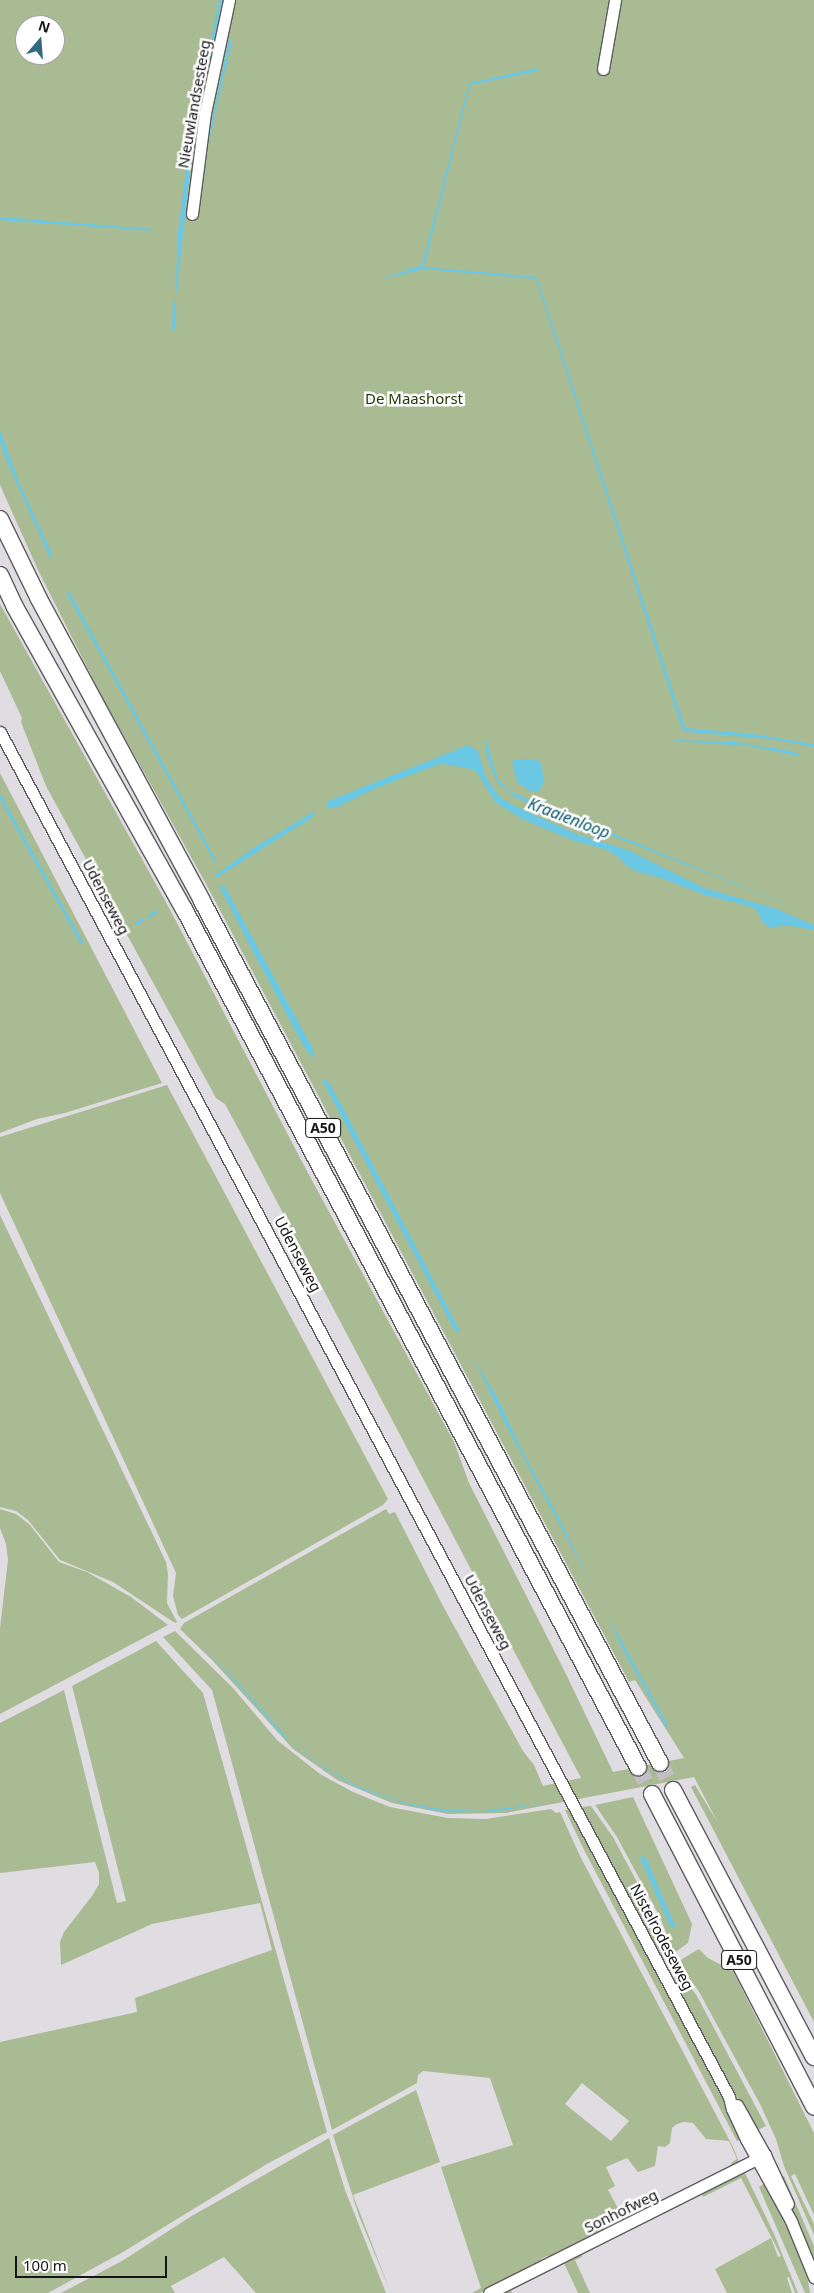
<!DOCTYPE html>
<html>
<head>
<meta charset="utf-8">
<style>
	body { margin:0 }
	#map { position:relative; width:814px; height:2293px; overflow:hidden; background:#e0dde2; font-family:"Noto Sans",sans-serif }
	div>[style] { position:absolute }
	.green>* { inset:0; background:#a9bb92 }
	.water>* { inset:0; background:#6bc8e4 }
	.stream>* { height:3px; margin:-1.5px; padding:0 1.5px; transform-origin:1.5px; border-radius:1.5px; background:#6bc8e4 }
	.highway-tunnel>* { height:16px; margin-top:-8px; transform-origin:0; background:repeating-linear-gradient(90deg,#c2bfc4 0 16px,transparent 0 24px) }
	.roads { filter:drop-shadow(1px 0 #5e5b60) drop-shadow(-1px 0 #5e5b60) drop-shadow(0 1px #5e5b60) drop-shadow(0 -1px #5e5b60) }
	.minor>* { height:11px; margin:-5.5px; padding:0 5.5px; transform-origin:5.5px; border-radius:5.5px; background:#fff }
	.highway>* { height:16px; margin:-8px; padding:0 8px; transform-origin:8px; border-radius:8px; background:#fff }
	span { translate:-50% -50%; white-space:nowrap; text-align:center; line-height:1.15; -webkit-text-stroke:5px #fff; paint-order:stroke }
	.shield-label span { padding:1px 4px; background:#fff; border:1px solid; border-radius:4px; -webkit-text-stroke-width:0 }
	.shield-label { font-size:14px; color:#161517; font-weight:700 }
	.street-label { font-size:15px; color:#161517 }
	.park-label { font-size:15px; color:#273805 }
	.water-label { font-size:16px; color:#08596d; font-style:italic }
	.north { position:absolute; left:15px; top:15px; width:50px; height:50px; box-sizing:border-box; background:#fff; border:1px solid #a2a1a2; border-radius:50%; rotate:18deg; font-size:14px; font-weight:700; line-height:20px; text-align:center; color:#161517 }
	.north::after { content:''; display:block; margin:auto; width:18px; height:22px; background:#306a83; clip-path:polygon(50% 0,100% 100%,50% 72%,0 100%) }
	.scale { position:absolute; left:15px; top:2256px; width:152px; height:22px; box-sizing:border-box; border:2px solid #161517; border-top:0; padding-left:6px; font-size:15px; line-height:18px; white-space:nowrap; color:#161517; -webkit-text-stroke:4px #fff; paint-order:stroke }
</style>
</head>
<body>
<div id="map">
	<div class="green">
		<div style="clip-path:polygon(evenodd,0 0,814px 0,814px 2022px,691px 1787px,695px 1785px,718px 1823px,694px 1777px,506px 1813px,448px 1814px,392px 1803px,337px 1780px,293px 1749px,213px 1661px,180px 1629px,184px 1623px,386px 1509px,389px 1514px,395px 1512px,443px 1606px,523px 1751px,534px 1765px,543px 1786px,581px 1778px,246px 1143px,225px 1104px,216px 1098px,46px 786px,21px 722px,22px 718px,0 671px,0 604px,167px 904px,308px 1173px,454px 1442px,469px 1483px,566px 1674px,613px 1772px,684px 1758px,635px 1680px,629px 1682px,205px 882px,101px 695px,38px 570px,0 485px,0 0,25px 25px,55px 25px,55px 55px,25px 55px,25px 25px)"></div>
		<div style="clip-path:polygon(0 773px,162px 1083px,65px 1113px,37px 1119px,0 1133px)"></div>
		<div style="clip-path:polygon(167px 1085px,388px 1499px,383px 1505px,182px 1619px,178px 1615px,173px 1596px,176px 1573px,0 1193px,0 1137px)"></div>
		<div style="clip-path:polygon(0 1215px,166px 1562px,168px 1574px,167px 1603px,177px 1622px,175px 1623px,113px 1582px,60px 1560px,28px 1520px,16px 1511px,0 1507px)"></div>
		<div style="clip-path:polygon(0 1509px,16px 1514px,30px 1525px,59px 1562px,87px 1572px,131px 1597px,168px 1625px,0 1714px,0 1628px,8px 1560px,6px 1544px,0 1528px)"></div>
		<div style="clip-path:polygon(evenodd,175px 1631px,233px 1688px,277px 1740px,320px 1774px,353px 1792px,390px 1807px,448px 1818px,486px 1819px,551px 1809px,556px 1813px,560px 1812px,580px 1856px,733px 2147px,740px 2164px,733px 2168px,731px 2163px,737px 2159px,729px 2141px,706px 2139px,693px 2123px,684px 2122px,677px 2124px,672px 2128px,670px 2143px,665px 2147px,658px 2146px,655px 2166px,638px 2172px,627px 2158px,606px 2167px,615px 2186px,608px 2190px,625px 2221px,549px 2259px,547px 2256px,541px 2259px,542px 2263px,480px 2293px,472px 2293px,481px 2288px,441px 2167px,513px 2145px,490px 2078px,423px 2071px,418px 2075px,417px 2083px,332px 2130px,212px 1690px,163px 1637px,175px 1631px,582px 2083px,629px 2121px,611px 2141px,565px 2104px,582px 2083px)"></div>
		<div style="clip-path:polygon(156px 1641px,203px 1693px,327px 2132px,267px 2164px,123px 2252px,48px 2293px,0 2293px,0 2042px,137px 2012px,135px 1998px,272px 1950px,260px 1903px,152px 1924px,61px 1965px,60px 1942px,64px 1932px,92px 1896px,99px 1884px,99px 1873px,95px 1862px,0 1873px,0 1723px,64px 1690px,117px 1903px,126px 1901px,72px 1686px)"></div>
		<div style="clip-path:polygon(633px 1797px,692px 1924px,688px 1943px,674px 1953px,660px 1917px,617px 1837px,595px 1805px)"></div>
		<div style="clip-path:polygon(591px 1806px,613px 1837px,655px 1916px,667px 1957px,663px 1959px,582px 1807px)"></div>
		<div style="clip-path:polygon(571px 1809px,706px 2066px,743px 2138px,737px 2141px,584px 1850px,565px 1810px)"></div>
		<div style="clip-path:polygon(699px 1949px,708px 1958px,733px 1971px,814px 2133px,814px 2215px,795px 2174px,791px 2176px,814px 2224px,814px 2235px,784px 2166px,776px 2139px,760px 2104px,698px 1990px,679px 1965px,682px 1959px)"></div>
		<div style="clip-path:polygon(677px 1970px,697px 1996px,766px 2126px,755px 2131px,674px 1979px)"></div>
		<div style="clip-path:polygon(416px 2090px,440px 2162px,353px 2195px,391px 2293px,359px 2216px,333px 2135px)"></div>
		<div style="clip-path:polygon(329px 2138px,345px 2190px,386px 2293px,256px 2293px,224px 2257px,171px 2286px,175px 2293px,61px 2293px,122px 2261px,190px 2217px)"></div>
		<div style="clip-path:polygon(742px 2172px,745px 2173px,774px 2234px,798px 2293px,795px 2293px,789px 2277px,787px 2278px,792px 2293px,727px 2293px,715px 2269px,771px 2238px,778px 2257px,781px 2256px,741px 2178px,703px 2197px,701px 2192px)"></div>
		<div style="clip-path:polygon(784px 2176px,814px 2246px,814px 2262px,779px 2177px)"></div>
		<div style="clip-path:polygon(765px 2183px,789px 2229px,807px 2274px,810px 2293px,805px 2293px,759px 2187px)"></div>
		<div style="clip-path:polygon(581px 2251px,582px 2257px,575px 2260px,590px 2293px,578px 2293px,564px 2263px,511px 2290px,512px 2293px,497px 2293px)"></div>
	</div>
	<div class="water">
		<div style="clip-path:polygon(219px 0,222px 0,210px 59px,203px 76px,197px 110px,175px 305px,178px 233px,194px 106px,200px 73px,207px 60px)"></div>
		<div style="clip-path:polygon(229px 40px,231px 40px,231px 45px,209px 142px,208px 140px)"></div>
		<div style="clip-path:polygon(537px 68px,538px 71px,470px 85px,424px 267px,537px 277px,685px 728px,753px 734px,814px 744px,814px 747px,771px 739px,688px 732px,682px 729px,536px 279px,424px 269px,379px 280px,422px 265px,469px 83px)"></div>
		<div style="clip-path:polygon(0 217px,151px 229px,152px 231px,0 220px)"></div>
		<div style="clip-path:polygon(0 430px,19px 482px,52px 554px,51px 560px,5px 457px,0 442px)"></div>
		<div style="clip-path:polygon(69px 591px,215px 858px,215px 863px,67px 594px)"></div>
		<div style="clip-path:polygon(484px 739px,486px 740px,498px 780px,511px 792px,806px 912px,516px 798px,497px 782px,487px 757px)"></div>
		<div style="clip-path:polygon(678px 740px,735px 742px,791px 751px,801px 755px,798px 756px,749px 746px,673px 741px)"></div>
		<div style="clip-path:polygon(468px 745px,478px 751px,485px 775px,492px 787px,501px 798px,513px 805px,576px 834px,628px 850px,704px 888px,774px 908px,811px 924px,814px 925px,814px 930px,786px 925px,770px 928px,762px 922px,757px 910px,749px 906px,705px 895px,664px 879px,639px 872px,629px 868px,617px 856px,607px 850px,572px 840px,522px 819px,495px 802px,476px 771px,467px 768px,444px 764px,437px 765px,374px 789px,335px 808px,326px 808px,328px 801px)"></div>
		<div style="clip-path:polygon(516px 759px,533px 759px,541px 763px,544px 781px,539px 792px,530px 791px,517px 782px,512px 762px)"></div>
		<div style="clip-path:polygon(313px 812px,315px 815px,313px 817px,216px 878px,215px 875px,255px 847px)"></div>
		<div style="clip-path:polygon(221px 885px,225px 887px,314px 1051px,313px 1058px,303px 1045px,249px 944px,220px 888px)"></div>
		<div style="clip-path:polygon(324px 1080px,328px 1081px,342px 1106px,459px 1329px,458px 1333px,455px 1331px,323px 1082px)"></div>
		<div style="clip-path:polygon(473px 1358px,498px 1399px,523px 1453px,559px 1518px,590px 1581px,508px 1429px)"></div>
		<div style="clip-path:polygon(608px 1616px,667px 1724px,667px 1729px,621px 1646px)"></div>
		<div style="clip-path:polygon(190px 1635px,232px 1676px,290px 1741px,321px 1765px,359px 1787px,402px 1802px,440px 1809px,481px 1811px,548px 1803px,497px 1811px,459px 1812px,439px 1811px,402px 1803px,358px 1788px,321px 1766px,283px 1736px,231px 1677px)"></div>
		<div style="clip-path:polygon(639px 1856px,646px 1858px,676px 1928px,671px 1928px)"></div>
	</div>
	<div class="stream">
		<div style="left:173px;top:328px;width:26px;rotate:-88deg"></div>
		<div style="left:0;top:797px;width:166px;rotate:60.8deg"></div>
		<div style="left:148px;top:916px;width:9px;rotate:-32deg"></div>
		<div style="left:136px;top:923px;width:7px;rotate:-34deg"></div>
	</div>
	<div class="highway-tunnel">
		<div style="left:660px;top:1763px;width:30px;rotate:64deg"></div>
		<div style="left:638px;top:1767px;width:30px;rotate:63deg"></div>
	</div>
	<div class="roads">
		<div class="minor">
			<div style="left:603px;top:69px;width:70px;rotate:-80.1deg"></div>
			<div style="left:192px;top:214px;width:102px;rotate:-82.7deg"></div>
			<div style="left:205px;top:113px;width:116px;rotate:-78deg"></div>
			<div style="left:0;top:732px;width:1547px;rotate:61.89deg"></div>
			<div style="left:729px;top:2097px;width:12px;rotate:76deg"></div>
			<div style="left:732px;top:2109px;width:33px;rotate:65deg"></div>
			<div style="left:746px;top:2139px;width:94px;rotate:61.2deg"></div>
			<div style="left:791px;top:2221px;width:61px;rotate:67.7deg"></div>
			<div style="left:737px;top:2105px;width:57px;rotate:60.8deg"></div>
			<div style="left:765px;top:2155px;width:54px;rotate:64.9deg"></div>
			<div style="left:489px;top:2293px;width:309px;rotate:-26.6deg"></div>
		</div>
		<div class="highway">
			<div style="left:0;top:519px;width:89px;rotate:64deg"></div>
			<div style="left:39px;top:599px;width:343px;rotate:61.6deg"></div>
			<div style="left:202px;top:901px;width:976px;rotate:62.02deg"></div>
			<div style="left:0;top:575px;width:35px;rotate:65deg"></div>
			<div style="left:15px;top:607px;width:346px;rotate:60.8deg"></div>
			<div style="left:184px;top:909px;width:971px;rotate:62.12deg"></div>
			<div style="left:673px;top:1790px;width:302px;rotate:62.2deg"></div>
			<div style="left:652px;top:1794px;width:352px;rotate:62.6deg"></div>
		</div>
	</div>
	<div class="shield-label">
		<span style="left:323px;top:1128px">A50</span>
		<span style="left:739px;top:1960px">A50</span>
	</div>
	<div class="street-label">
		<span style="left:194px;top:104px;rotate:-80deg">Nieuwlandsesteeg</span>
		<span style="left:106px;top:897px;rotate:62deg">Udenseweg</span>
		<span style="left:298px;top:1254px;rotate:62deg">Udenseweg</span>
		<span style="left:488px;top:1612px;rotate:62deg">Udenseweg</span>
		<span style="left:662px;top:1937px;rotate:62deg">Nistelrodeseweg</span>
		<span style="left:621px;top:2211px;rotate:-26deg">Sonhofweg</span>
	</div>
	<div class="park-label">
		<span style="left:414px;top:399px">De Maashorst</span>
	</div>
	<div class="water-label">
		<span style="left:569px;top:818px;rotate:21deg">Kraaienloop</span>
	</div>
	<div class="north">N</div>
	<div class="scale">100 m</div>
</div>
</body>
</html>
